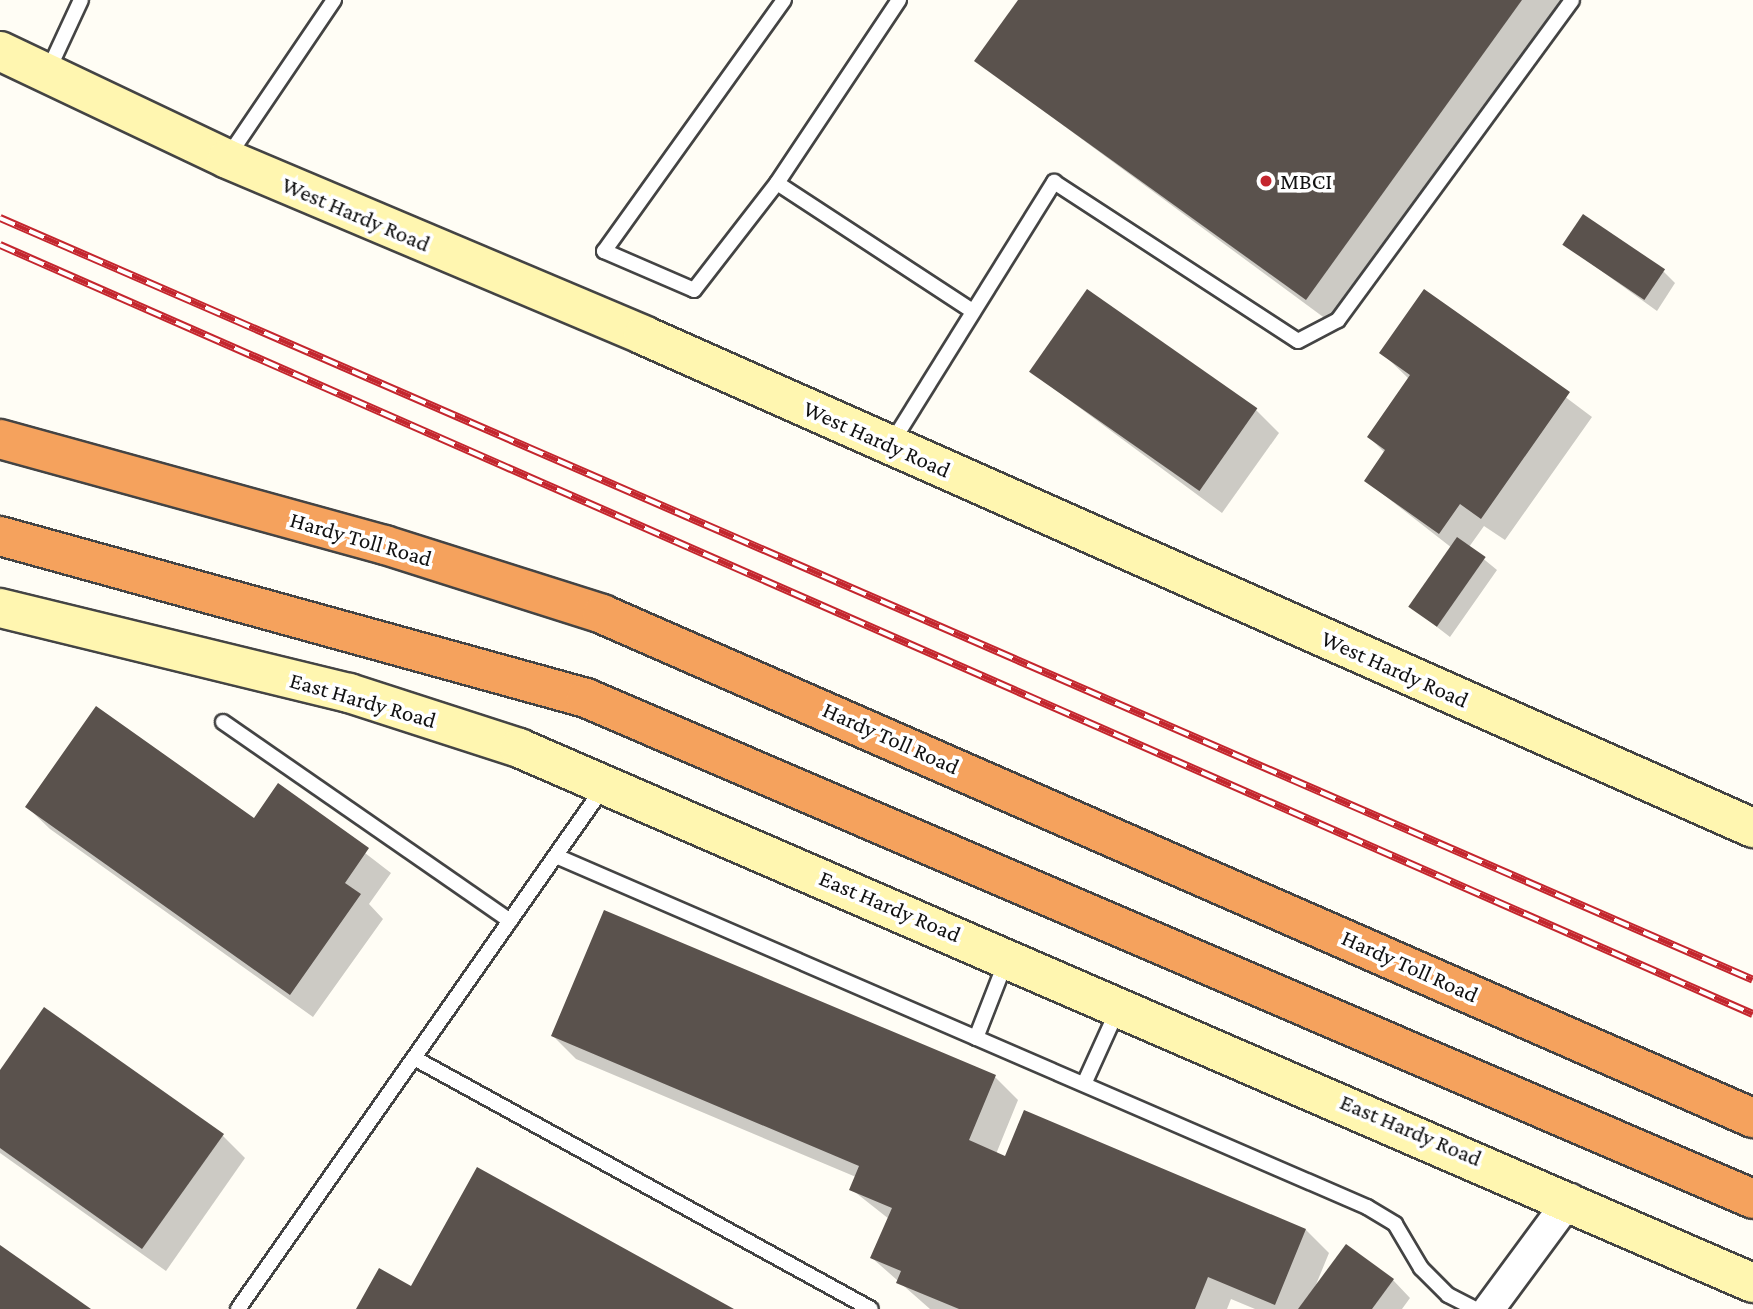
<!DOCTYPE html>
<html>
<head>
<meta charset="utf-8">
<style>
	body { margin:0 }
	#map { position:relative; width:1753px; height:1309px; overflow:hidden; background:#fffdf5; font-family:"Crimson Pro",serif }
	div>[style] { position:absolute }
	.shadow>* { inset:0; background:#0003 }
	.building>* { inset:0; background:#5a524d; transform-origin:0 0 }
	.roads { filter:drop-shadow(2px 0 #444) drop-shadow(-2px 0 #444) drop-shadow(0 2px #444) drop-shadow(0 -2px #444) }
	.lane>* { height:14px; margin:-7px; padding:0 7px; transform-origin:7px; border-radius:7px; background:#fff }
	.street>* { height:30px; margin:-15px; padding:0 15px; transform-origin:15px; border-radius:15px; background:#fff }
	.secondary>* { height:38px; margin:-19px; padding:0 19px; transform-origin:19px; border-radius:19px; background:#fff6b0 }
	.highway>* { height:38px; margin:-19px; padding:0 19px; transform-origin:19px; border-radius:19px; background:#f5a25d }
	.rail>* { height:8px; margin-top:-4px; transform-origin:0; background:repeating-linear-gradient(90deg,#fff 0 16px,#c4262e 0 32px); box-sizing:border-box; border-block:2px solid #c4262e }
	.dots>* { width:19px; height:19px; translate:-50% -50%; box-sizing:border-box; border:4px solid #fff; border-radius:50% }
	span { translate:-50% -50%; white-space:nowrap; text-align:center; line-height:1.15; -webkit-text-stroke:7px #fff; paint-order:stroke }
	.poi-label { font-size:23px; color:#111 }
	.left { translate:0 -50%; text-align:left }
	.street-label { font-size:23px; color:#111 }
</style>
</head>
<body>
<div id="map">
	<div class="shadow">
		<div style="clip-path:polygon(1020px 0,1563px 0,1330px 322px,976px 61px)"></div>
		<div style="clip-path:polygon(1564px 244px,1664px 272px,1675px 283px,1657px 311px)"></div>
		<div style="clip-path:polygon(1425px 292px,1592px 417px,1505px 540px,1484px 526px,1469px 547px,1497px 570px,1450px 637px,1411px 607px,1452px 548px,1366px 481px,1385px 453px,1369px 437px,1409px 379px,1382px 353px)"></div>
		<div style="clip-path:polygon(1030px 371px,1256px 410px,1279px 433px,1222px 513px)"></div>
		<div style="clip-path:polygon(278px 786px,391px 873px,369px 904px,383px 919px,313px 1017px,50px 829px,27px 807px,254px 820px)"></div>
		<div style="clip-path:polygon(553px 1036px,995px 1077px,1018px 1100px,996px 1154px,1006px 1158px,1025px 1112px,1306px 1230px,1329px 1253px,1315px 1287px,1393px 1280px,1410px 1298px,1402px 1309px,1255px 1309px,1231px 1299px,1227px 1309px,930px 1309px,872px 1258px,889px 1219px,851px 1189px,856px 1177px,576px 1059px)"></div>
		<div style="clip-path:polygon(0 1073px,222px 1135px,245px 1158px,166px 1271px,0 1153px)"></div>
	</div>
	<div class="building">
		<div style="clip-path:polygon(1018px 0,1522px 0,1306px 300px,974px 61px)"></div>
		<div style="left:1583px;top:214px;width:99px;height:37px;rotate:34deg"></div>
		<div style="left:1087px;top:289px;width:208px;height:101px;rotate:35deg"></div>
		<div style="clip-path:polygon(1424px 289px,1570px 392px,1481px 519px,1460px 504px,1439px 534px,1364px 481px,1385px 450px,1367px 437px,1410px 375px,1379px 353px)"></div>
		<div style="left:1457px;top:537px;width:35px;height:85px;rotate:35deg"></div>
		<div style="clip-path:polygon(96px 706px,254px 818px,278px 783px,369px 848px,345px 883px,361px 894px,290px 995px,25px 807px)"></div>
		<div style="clip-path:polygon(604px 910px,996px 1075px,969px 1140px,1005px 1156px,1024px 1110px,1306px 1229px,1275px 1305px,1208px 1277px,1195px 1309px,959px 1309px,896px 1283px,901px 1271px,870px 1258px,892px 1208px,849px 1190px,859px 1166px,551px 1036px)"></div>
		<div style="clip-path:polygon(44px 1007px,224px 1134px,142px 1249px,0 1148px,0 1070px)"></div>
		<div style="clip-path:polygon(477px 1167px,734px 1309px,356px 1309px,379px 1268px,411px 1286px)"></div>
		<div style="clip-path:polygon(1346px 1244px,1394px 1279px,1372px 1309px,1298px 1309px)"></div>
		<div style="clip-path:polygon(0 1245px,91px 1309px,0 1309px)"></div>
	</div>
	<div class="roads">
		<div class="lane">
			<div style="left:784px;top:0;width:309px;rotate:125.6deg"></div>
			<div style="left:604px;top:251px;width:98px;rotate:23.4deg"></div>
			<div style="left:694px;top:290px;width:135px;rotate:-52.2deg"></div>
			<div style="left:777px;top:183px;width:220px;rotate:-56.3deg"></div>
			<div style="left:48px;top:71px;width:78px;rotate:-65.1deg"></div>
			<div style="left:227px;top:158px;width:191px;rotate:-55.9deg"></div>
			<div style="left:777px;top:183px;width:232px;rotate:33.2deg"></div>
			<div style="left:891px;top:444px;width:309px;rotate:-58.1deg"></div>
			<div style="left:1054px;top:182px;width:291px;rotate:33.1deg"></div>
			<div style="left:1298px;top:341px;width:45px;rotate:-27.7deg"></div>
			<div style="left:1338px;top:320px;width:396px;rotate:-53.8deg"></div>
			<div style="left:223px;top:722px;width:349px;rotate:34.7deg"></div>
			<div style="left:556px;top:856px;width:884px;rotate:23.4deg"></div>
			<div style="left:1367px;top:1207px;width:33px;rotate:31deg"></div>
			<div style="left:1395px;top:1224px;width:51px;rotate:59.4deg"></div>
			<div style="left:1421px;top:1268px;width:38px;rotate:45deg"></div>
			<div style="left:1448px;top:1295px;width:30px;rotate:27deg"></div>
			<div style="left:976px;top:1038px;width:83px;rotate:-68.7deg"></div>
			<div style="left:414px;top:1058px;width:521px;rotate:28.78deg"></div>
			<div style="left:1084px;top:1084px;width:82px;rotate:-65.6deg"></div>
			<div style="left:238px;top:1309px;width:640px;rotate:-54.99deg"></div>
		</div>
		<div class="street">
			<div style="left:1489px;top:1309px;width:137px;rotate:-53.6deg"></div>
		</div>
		<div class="secondary">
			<div style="left:0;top:51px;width:251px;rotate:25.4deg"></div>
			<div style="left:227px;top:159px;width:452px;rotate:22.9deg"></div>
			<div style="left:643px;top:335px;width:1215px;rotate:23.95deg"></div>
			<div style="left:0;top:608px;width:359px;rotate:13.7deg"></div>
			<div style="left:349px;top:693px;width:179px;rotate:17.9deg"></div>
			<div style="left:519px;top:748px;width:1345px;rotate:23.44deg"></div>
		</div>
		<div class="highway">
			<div style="left:0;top:439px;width:399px;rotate:15.4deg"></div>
			<div style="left:385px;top:545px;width:228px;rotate:17.6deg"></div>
			<div style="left:602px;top:614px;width:1257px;rotate:23.65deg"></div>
			<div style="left:0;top:536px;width:608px;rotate:15.45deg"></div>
			<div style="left:586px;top:698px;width:1270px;rotate:23.23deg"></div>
		</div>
	</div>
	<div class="rail">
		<div style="left:0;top:218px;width:1911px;rotate:23.49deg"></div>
		<div style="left:0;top:245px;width:1914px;rotate:23.69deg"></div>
	</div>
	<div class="dots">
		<div style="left:1266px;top:181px;background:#c4262e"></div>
	</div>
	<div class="poi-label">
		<span class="left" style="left:1280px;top:181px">MBCI</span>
	</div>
	<div class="street-label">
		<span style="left:356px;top:214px;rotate:23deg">West Hardy Road</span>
		<span style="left:877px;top:439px;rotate:24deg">West Hardy Road</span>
		<span style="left:361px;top:539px;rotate:16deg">Hardy Toll Road</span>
		<span style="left:1395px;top:669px;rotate:24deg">West Hardy Road</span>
		<span style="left:363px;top:700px;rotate:16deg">East Hardy Road</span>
		<span style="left:891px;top:738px;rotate:24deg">Hardy Toll Road</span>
		<span style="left:890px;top:906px;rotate:23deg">East Hardy Road</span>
		<span style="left:1410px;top:966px;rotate:24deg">Hardy Toll Road</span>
		<span style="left:1411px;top:1130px;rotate:23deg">East Hardy Road</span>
	</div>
</div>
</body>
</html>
